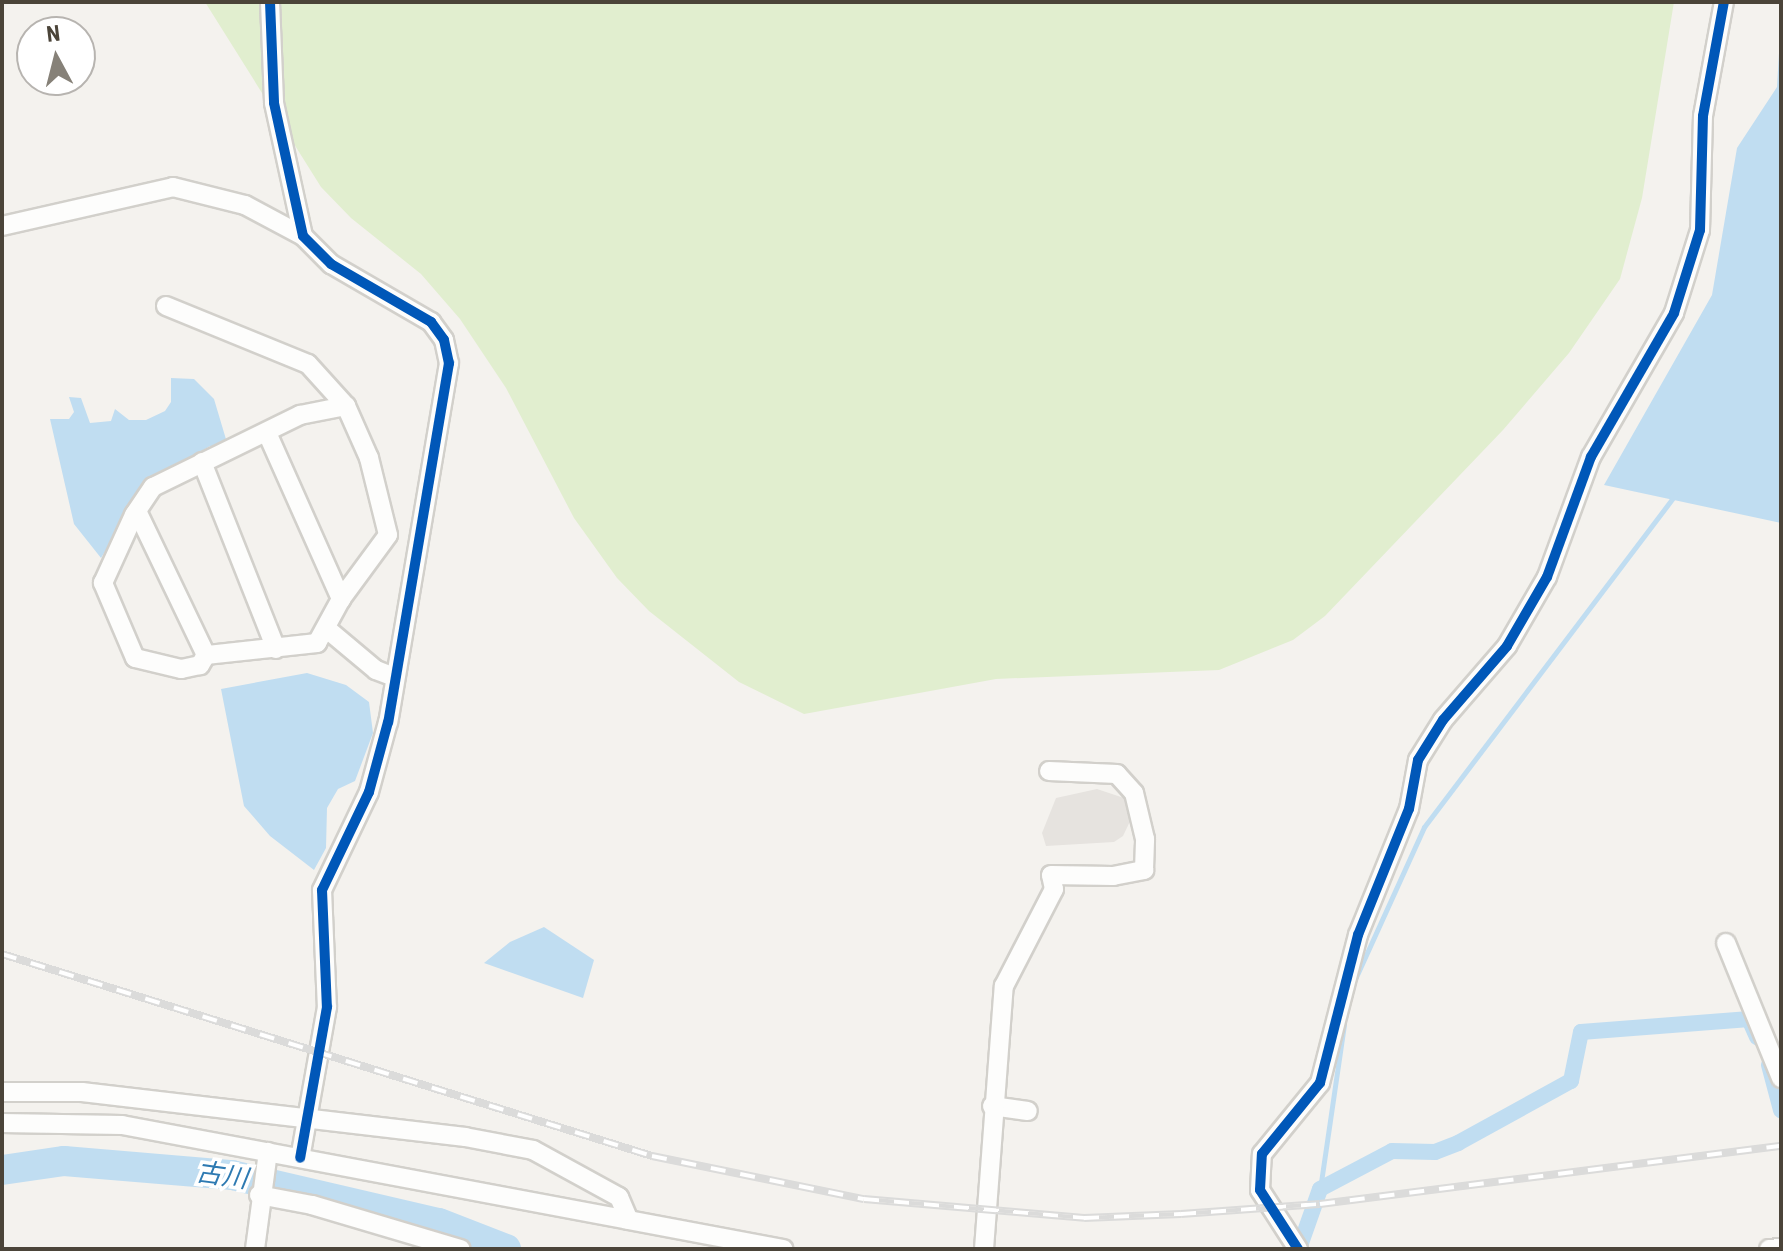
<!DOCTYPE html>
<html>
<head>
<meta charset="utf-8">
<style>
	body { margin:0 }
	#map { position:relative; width:1783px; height:1251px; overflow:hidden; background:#f4f2ee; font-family:"Roboto Condensed","Noto Sans JP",sans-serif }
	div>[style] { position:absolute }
	.green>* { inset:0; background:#e1eecf }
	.parking>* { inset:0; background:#e6e3df }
	.water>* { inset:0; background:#c0ddf1 }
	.stream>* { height:5px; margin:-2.5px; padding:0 2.5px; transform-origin:2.5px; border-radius:2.5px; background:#c0ddf1 }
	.canal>* { height:16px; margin:-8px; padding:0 8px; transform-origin:8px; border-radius:8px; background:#c0ddf1 }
	.river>* { height:30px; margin:-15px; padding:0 15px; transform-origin:15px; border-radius:15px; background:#c0ddf1 }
	.roads { filter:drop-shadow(2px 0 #d2d0cb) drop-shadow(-2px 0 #d2d0cb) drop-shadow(0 2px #d2d0cb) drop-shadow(0 -2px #d2d0cb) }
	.minor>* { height:18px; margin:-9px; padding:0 9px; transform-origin:9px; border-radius:9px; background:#fdfdfc }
	.rail>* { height:8px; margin-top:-4px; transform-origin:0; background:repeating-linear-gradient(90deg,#fff 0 15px,#dbdbda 0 30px); box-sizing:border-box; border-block:2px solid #dbdbda }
	.cycleway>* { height:10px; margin:-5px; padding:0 5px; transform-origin:5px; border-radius:5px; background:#0057b8 }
	span { translate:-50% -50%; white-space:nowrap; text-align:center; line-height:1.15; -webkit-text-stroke:7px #fff; paint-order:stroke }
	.water-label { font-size:26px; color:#2e7ab2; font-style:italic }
	.frame { position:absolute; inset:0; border:4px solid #4b4439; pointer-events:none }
	.north { position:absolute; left:16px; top:16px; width:80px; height:80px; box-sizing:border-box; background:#fff; border:2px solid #b7b4b0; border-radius:50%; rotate:353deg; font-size:22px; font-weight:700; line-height:32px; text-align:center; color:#4b4439 }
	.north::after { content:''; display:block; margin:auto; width:28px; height:36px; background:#868178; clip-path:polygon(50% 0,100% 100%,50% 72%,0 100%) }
</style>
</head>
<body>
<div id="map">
	<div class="green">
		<div style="clip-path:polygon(205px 2px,1674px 2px,1642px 198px,1620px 279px,1569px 353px,1503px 430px,1325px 616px,1293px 640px,1219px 670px,996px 679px,804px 714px,739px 682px,649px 611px,617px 578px,574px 518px,506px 388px,460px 319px,421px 274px,351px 218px,321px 187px)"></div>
	</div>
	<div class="parking">
		<div style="clip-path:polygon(1097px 789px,1133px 801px,1135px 811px,1123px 836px,1114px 842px,1046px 846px,1042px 833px,1056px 798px)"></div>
	</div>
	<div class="water">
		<div style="clip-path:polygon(1781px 19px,1781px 523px,1604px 485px,1712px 295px,1737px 148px,1777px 87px)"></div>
		<div style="clip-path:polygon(171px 378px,194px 379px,214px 399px,228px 446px,210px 446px,145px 486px,101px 558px,74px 524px,50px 419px,69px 419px,74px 412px,69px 397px,81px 398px,90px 423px,111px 421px,115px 409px,129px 420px,146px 420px,165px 411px,171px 402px)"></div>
		<div style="clip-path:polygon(307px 673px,346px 685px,369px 702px,373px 733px,355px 781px,338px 789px,327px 808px,326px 848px,314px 870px,270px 836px,244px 806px,221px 689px)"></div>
		<div style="clip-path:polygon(544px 927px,594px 960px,583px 998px,484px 963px,510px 942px)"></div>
	</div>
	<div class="stream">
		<div style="left:1356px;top:977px;width:165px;rotate:-65.6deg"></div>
		<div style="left:1424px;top:827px;width:418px;rotate:-52.9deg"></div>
		<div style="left:1320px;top:1189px;width:166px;rotate:-81.7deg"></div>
	</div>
	<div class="canal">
		<div style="left:1769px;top:1065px;width:47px;rotate:75.1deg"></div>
		<div style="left:1301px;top:1243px;width:57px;rotate:-70.6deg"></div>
		<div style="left:1320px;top:1189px;width:81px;rotate:-27.8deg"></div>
		<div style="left:1392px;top:1151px;width:43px;rotate:1.3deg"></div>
		<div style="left:1435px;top:1152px;width:25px;rotate:-21deg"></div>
		<div style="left:1458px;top:1143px;width:129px;rotate:-28.8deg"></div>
		<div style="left:1571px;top:1081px;width:50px;rotate:-78.5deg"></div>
		<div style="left:1581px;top:1032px;width:169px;rotate:-4.4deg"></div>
		<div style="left:1749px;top:1019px;width:20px;rotate:66deg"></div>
	</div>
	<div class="river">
		<div style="left:2px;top:1170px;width:63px;rotate:-8.3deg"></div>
		<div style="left:64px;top:1161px;width:169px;rotate:4.8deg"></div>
		<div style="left:232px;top:1175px;width:212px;rotate:13.1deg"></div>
		<div style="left:439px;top:1223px;width:72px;rotate:21.2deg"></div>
	</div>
	<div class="roads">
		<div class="minor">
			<div style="left:270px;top:2px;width:101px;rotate:87.7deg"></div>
			<div style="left:274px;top:103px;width:136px;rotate:77.7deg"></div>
			<div style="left:303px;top:236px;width:40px;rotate:45deg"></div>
			<div style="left:331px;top:264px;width:116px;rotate:30.1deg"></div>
			<div style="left:431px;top:322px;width:22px;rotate:54deg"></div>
			<div style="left:444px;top:340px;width:24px;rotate:78deg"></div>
			<div style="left:449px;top:363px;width:364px;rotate:99.6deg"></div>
			<div style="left:388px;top:722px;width:73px;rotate:105.2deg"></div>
			<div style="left:369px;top:792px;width:109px;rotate:115.6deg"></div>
			<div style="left:322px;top:890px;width:117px;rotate:87.6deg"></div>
			<div style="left:327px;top:1007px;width:153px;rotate:100.1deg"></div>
			<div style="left:2px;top:226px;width:175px;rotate:-12.8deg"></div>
			<div style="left:173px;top:187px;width:74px;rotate:14deg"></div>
			<div style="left:245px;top:205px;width:66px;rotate:28.1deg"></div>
			<div style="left:166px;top:306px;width:153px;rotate:22.2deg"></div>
			<div style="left:308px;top:364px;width:57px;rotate:47.9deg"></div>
			<div style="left:346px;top:406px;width:57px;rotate:66.1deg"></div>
			<div style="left:369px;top:458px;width:79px;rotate:76.1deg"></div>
			<div style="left:388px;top:535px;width:79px;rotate:126.3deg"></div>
			<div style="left:341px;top:599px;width:50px;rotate:118.6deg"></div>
			<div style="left:317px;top:643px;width:112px;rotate:173.8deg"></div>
			<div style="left:206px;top:655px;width:12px;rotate:121deg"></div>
			<div style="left:200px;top:665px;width:19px;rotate:168deg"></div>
			<div style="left:181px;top:669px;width:47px;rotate:-166.6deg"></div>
			<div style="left:135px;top:658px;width:82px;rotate:-113.1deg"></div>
			<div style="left:103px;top:583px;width:75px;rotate:-65.5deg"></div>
			<div style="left:134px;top:515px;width:34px;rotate:-56deg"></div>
			<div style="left:153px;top:487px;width:164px;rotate:-26.1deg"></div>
			<div style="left:300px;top:415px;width:47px;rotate:-11.1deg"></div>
			<div style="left:268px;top:435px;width:180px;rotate:66deg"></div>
			<div style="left:202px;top:462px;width:201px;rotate:68.4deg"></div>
			<div style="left:137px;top:511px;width:160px;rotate:64.4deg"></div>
			<div style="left:327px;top:629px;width:64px;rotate:39.9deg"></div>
			<div style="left:376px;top:670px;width:17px;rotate:21deg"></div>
			<div style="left:1726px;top:943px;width:146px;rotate:67.8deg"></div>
			<div style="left:2px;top:1092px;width:80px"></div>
			<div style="left:82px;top:1092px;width:386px;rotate:6.7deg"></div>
			<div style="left:465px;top:1137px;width:69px;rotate:10.8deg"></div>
			<div style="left:533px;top:1150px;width:98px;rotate:28.7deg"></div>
			<div style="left:619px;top:1197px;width:25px;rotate:67deg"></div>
			<div style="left:992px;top:1106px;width:36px;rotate:8deg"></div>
			<div style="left:2px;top:1123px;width:120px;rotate:1deg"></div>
			<div style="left:122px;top:1125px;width:673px;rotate:10.62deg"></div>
			<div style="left:259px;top:1195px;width:54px;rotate:10.7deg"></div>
			<div style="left:312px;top:1205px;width:155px;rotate:16.5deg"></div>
			<div style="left:255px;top:1249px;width:98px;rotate:-82.4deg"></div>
			<div style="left:984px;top:1249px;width:264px;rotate:-85.7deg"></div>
			<div style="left:1004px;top:986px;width:109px;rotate:-62.7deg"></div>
			<div style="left:1054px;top:889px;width:14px;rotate:-102deg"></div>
			<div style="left:1051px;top:875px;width:62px;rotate:0.9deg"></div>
			<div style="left:1113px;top:876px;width:32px;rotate:-11deg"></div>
			<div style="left:1144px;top:870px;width:31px;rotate:-88deg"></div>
			<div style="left:1145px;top:839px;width:47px;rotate:-103.4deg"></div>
			<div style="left:1134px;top:793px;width:25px;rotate:-132deg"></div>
			<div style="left:1117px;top:774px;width:68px;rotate:-177.5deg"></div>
			<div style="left:1298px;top:1249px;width:70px;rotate:-122.8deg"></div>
			<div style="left:1260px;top:1190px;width:36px;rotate:-87deg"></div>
			<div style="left:1262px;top:1154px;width:92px;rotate:-50.8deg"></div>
			<div style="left:1320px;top:1083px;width:153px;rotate:-75.6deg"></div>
			<div style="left:1358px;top:935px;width:136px;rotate:-68deg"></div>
			<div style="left:1409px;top:809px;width:50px;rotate:-79.6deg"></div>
			<div style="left:1418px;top:760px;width:47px;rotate:-58deg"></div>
			<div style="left:1443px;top:720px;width:98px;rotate:-49.1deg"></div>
			<div style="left:1507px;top:646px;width:80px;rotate:-59.9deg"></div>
			<div style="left:1547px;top:577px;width:128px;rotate:-69.9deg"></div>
			<div style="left:1591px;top:457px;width:166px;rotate:-60deg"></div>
			<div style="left:1674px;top:313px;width:87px;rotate:-72.6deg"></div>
			<div style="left:1700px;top:230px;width:114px;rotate:-88.5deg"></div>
			<div style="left:1703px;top:116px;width:116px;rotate:-79.6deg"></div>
			<div style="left:1769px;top:1249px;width:12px;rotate:-5deg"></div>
		</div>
	</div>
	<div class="rail">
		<div style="left:2px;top:954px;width:681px;rotate:17.26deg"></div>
		<div style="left:652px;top:1156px;width:216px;rotate:11.5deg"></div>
		<div style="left:864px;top:1199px;width:221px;rotate:4.9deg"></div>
		<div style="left:1084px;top:1218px;width:97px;rotate:-2.4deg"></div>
		<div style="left:1181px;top:1214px;width:139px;rotate:-4.1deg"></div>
		<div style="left:1320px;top:1204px;width:465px;rotate:-7.2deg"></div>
	</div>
	<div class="cycleway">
		<div style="left:270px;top:2px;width:101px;rotate:87.7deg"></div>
		<div style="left:274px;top:103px;width:136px;rotate:77.7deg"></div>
		<div style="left:303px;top:236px;width:40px;rotate:45deg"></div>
		<div style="left:331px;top:264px;width:116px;rotate:30.1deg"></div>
		<div style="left:431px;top:322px;width:22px;rotate:54deg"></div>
		<div style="left:444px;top:340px;width:24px;rotate:78deg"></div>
		<div style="left:449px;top:363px;width:364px;rotate:99.6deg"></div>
		<div style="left:388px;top:722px;width:73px;rotate:105.2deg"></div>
		<div style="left:369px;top:792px;width:109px;rotate:115.6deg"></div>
		<div style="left:322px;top:890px;width:117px;rotate:87.6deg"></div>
		<div style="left:327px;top:1007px;width:153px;rotate:100.1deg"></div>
		<div style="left:1298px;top:1249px;width:70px;rotate:-122.8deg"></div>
		<div style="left:1260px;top:1190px;width:36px;rotate:-87deg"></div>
		<div style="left:1262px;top:1154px;width:92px;rotate:-50.8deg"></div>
		<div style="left:1320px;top:1083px;width:153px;rotate:-75.6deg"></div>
		<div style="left:1358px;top:935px;width:136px;rotate:-68deg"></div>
		<div style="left:1409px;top:809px;width:50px;rotate:-79.6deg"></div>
		<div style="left:1418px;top:760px;width:47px;rotate:-58deg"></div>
		<div style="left:1443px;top:720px;width:98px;rotate:-49.1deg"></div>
		<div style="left:1507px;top:646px;width:80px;rotate:-59.9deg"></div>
		<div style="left:1547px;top:577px;width:128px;rotate:-69.9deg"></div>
		<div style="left:1591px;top:457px;width:166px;rotate:-60deg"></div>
		<div style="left:1674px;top:313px;width:87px;rotate:-72.6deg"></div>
		<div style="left:1700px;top:230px;width:114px;rotate:-88.5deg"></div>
		<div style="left:1703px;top:116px;width:116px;rotate:-79.6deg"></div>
	</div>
	<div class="water-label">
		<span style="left:222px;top:1176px;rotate:8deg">古川</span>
	</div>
	<div class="frame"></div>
	<div class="north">N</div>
</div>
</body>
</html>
